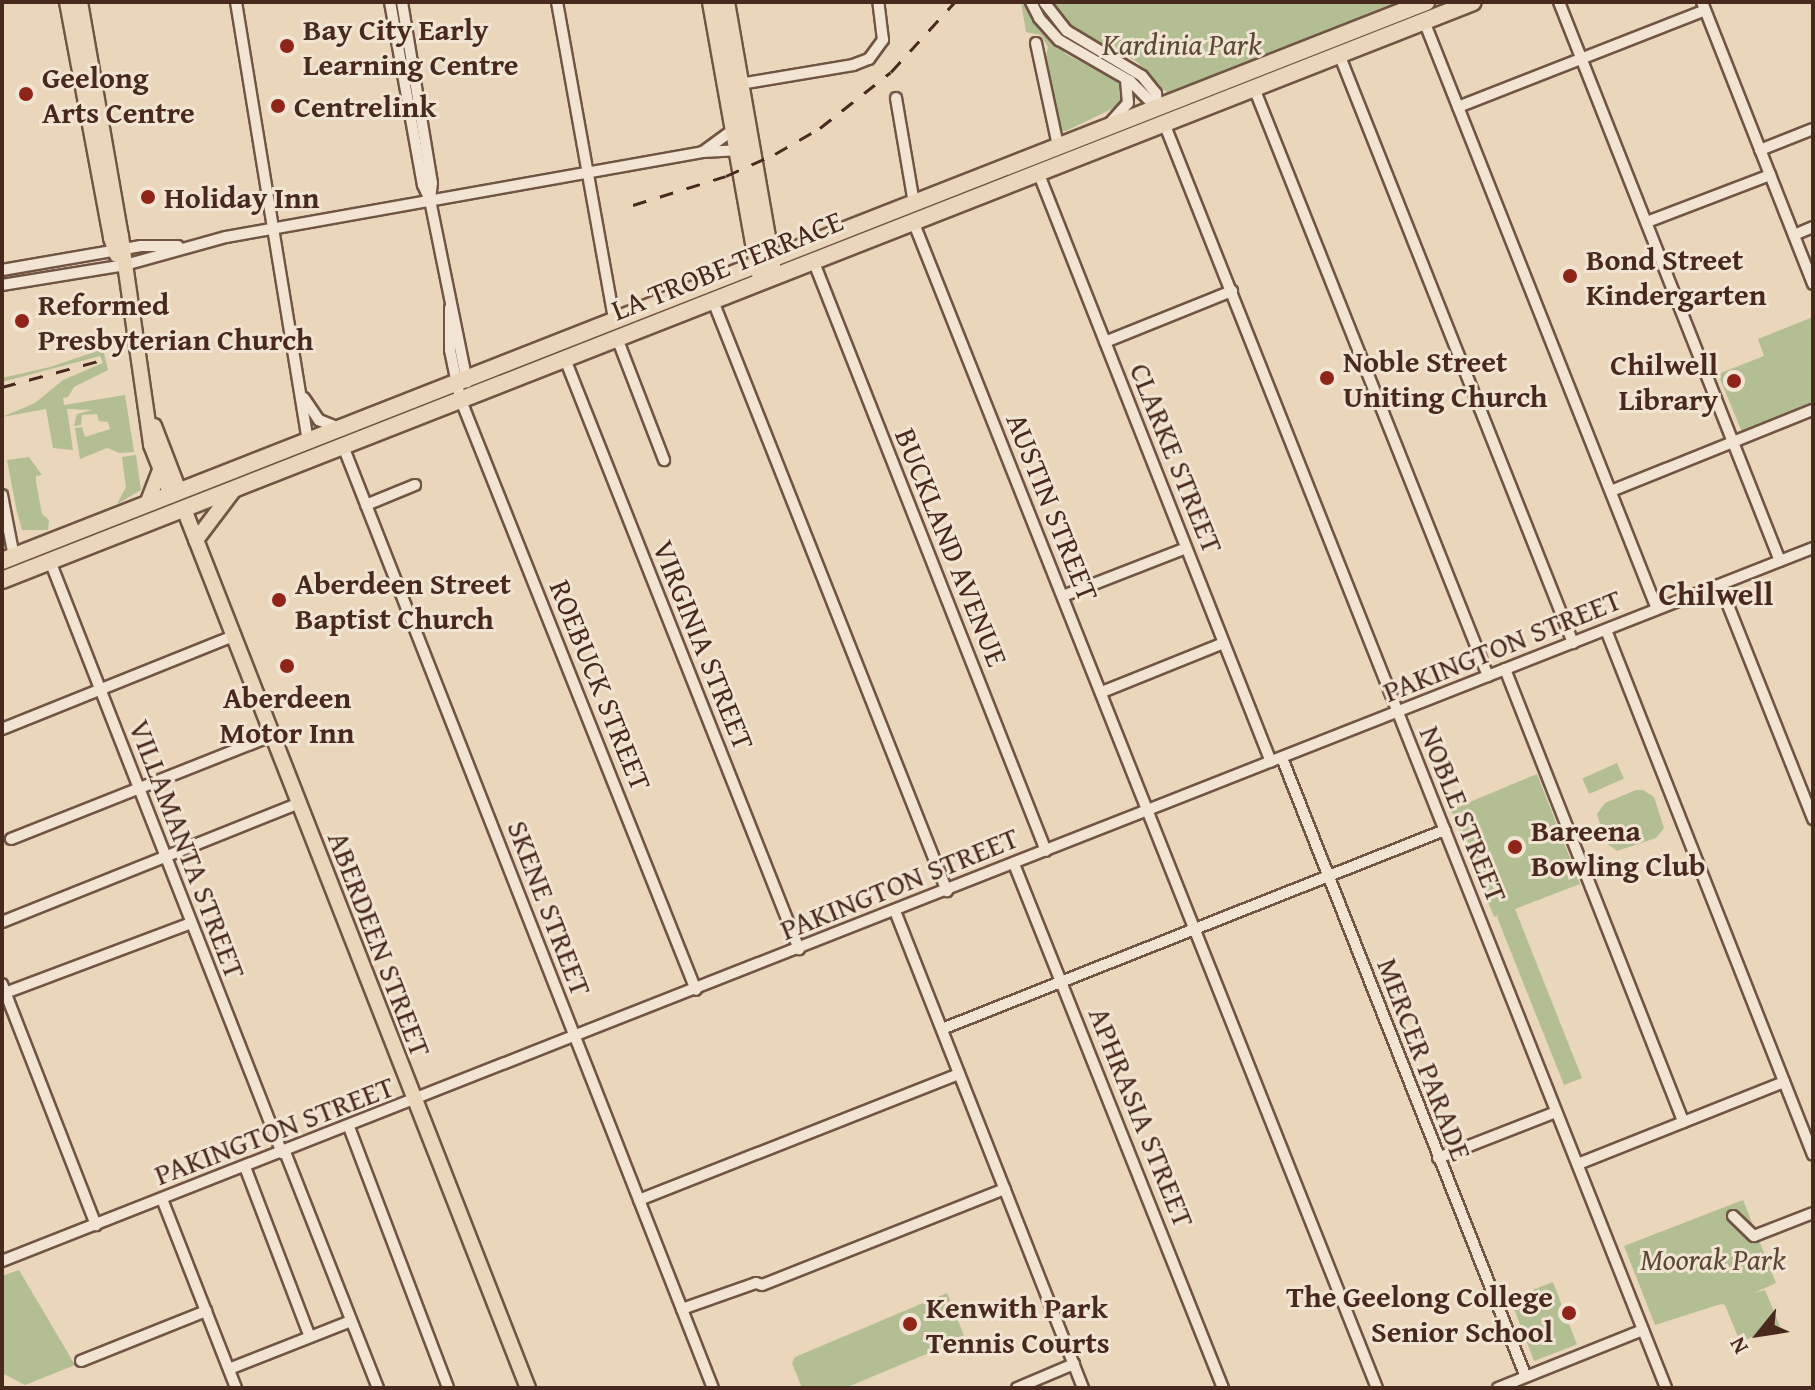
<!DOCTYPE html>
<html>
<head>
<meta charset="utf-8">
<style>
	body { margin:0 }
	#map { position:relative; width:1815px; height:1390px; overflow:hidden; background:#e9d6bb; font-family:"Gentium Book Plus",serif }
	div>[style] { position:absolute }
	.green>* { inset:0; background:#b3be93; transform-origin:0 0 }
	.roads { filter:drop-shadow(2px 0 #705444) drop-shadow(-2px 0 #705444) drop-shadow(0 2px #705444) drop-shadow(0 -2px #705444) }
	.minor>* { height:10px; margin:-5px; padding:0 5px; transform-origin:5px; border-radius:5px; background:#f1e4d3 }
	.major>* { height:14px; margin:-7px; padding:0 7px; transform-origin:7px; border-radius:7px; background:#e9d6bb }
	.highway>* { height:16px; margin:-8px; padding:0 8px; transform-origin:8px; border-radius:8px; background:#e9d6bb }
	.rail>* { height:3px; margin-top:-1.5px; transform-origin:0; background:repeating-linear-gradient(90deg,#48291d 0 14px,transparent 0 28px) }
	.dots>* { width:22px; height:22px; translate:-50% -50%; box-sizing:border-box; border:4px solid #f1e4d3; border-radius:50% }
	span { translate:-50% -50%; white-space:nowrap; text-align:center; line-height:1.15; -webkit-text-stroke:6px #f1e4d3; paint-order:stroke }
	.poi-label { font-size:30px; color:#48291d; font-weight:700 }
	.left { translate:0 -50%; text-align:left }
	.right { translate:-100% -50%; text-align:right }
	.park-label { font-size:30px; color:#5d4735; font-style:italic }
	.street-label { font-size:30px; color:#48291d }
	.neighbourhood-label { font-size:32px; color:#48291d; font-weight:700 }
	.frame { position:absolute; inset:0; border:4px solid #48291d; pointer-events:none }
	.north { position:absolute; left:1719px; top:1294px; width:80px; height:80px; -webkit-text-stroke:6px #f1e4d3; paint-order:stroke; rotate:240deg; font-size:22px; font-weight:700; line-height:32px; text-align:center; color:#48291d }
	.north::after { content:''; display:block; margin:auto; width:28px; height:36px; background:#48291d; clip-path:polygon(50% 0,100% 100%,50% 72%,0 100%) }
</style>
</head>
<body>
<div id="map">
	<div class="green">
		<div style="clip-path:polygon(1021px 2px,1026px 2px,1044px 33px,1066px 54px,1121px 83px,1125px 99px,1118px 106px,1066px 131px,1058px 131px,1045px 62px,1048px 47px,1041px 35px,1026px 32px)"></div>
		<div style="clip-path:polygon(1051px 2px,1405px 2px,1169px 95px,1136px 61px,1074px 30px)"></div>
		<div style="clip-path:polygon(1813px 317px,1813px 404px,1742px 432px,1718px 374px,1764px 356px,1758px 339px)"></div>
		<div style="clip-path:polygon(103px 349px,108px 370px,74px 387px,68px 397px,63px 398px,64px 405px,125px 395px,134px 452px,120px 453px,107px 448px,80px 459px,75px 428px,82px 427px,85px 437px,110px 429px,108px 422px,99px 421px,97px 414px,82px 415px,81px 425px,74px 426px,77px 414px,93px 410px,67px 409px,73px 450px,53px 448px,46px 409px,2px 417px,35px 403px,63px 380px,103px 363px,100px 356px,2px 382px,2px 378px,50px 367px)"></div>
		<div style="clip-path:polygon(136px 455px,141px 490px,117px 504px,126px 487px,122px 457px)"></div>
		<div style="clip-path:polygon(29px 457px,42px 475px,36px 476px,36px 482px,42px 514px,49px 520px,48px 530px,22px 530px,17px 512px,7px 460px)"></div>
		<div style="left:1617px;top:763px;width:17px;height:38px;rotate:66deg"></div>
		<div style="clip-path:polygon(1537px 774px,1580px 884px,1515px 909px,1582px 1078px,1564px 1085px,1497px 917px,1500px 915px,1494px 917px,1451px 810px)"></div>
		<div style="clip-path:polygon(1636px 790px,1643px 790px,1654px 797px,1664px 828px,1656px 838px,1617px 851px,1606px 843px,1597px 814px,1605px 803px)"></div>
		<div style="clip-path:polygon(1743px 1200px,1776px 1283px,1754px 1293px,1765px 1290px,1780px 1326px,1740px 1342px,1725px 1305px,1721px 1304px,1655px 1325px,1624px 1246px)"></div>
		<div style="clip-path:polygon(19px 1270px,75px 1365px,25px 1385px,2px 1373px,2px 1276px)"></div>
		<div style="left:1553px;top:1282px;width:67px;height:46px;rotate:69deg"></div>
		<div style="clip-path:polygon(947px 1293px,965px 1338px,845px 1388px,802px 1388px,792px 1363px,795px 1357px)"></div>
	</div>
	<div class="roads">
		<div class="minor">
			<div style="left:236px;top:2px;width:445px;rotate:80.7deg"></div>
			<div style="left:390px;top:2px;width:186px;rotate:79.8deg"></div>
			<div style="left:423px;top:185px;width:14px;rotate:65deg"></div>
			<div style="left:402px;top:2px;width:183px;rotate:80.6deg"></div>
			<div style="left:432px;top:183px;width:17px;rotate:97deg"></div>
			<div style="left:430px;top:200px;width:186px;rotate:78.5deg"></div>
			<div style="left:557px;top:2px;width:323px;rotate:79.8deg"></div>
			<div style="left:1031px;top:2px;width:18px;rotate:63deg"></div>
			<div style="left:1039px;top:18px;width:30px;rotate:48deg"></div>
			<div style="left:1059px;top:40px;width:82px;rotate:30deg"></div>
			<div style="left:1130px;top:81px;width:38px;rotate:45deg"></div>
			<div style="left:1044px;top:2px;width:37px;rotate:52deg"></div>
			<div style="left:1067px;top:31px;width:87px;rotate:31deg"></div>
			<div style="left:1142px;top:76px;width:22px;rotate:51deg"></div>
			<div style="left:1156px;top:93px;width:15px;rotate:86deg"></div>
			<div style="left:1559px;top:2px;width:601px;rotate:68.43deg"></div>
			<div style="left:1702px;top:2px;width:303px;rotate:68.5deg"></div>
			<div style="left:1424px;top:21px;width:632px;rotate:68.38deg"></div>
			<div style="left:1036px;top:43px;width:105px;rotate:77.9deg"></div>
			<div style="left:1339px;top:54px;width:634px;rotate:68.33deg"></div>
			<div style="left:740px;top:84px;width:115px;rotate:-9.5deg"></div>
			<div style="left:853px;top:65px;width:17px;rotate:-21deg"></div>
			<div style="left:869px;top:59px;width:24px;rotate:-54deg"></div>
			<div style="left:883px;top:40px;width:38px;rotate:-97deg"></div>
			<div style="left:1254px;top:88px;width:633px;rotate:68.3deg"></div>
			<div style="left:896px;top:98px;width:107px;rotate:80.3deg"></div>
			<div style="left:1458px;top:107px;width:265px;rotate:-21.4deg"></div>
			<div style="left:1110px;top:123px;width:27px;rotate:-48deg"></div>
			<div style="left:1128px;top:103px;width:24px;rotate:-95deg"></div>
			<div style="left:1164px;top:123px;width:1361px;rotate:68.35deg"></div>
			<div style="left:1760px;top:150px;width:57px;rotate:-21.6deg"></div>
			<div style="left:704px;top:151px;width:36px;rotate:-36deg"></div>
			<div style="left:1038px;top:172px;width:634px;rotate:68.45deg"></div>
			<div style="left:913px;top:221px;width:1256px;rotate:68.32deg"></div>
			<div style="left:1647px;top:222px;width:132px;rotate:-20.9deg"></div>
			<div style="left:1794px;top:235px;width:21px;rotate:-23deg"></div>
			<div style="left:813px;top:260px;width:635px;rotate:68.48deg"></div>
			<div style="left:2px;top:270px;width:141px;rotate:-9.8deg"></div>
			<div style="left:141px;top:246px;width:37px"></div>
			<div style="left:2px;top:285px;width:125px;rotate:-9.2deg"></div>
			<div style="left:125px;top:265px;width:105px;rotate:-15.5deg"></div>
			<div style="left:226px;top:237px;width:484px;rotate:-10.1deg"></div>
			<div style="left:702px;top:152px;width:35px;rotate:-3deg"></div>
			<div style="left:713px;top:301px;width:635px;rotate:68.37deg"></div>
			<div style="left:450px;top:308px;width:42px;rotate:90deg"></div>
			<div style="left:450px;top:350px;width:49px;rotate:78.2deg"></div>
			<div style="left:460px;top:398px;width:637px;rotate:68.27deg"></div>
			<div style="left:617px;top:338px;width:131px;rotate:68.9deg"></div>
			<div style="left:1105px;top:342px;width:137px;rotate:-21.9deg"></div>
			<div style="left:565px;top:359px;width:635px;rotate:68.37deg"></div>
			<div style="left:304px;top:398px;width:27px;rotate:56deg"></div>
			<div style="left:319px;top:420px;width:22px;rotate:22deg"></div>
			<div style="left:343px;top:446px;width:1012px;rotate:68.56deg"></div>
			<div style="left:1611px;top:491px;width:218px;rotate:-21.9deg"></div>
			<div style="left:2px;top:495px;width:63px;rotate:79deg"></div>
			<div style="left:366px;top:505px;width:53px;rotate:-22.2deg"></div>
			<div style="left:50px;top:561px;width:636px;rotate:68.6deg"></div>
			<div style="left:1720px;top:585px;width:252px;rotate:68.3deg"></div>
			<div style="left:1063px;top:596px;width:132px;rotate:-21.3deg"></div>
			<div style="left:1606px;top:630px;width:564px;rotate:68.48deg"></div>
			<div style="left:1505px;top:669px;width:487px;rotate:68.5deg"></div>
			<div style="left:1102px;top:692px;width:131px;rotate:-21.9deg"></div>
			<div style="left:2px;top:729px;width:249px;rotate:-21.9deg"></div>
			<div style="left:1282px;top:758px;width:665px;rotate:68.49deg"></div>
			<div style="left:11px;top:839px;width:280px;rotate:-21.6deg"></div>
			<div style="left:1014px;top:864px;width:564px;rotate:68.26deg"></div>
			<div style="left:895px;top:911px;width:513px;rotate:68.49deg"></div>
			<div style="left:2px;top:922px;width:318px;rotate:-21.8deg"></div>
			<div style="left:2px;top:984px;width:259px;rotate:68.7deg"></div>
			<div style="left:5px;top:993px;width:199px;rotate:-20.6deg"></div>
			<div style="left:942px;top:1029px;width:541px;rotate:-21.59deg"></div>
			<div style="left:349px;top:1127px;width:279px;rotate:69.2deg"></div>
			<div style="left:285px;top:1152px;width:254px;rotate:68.5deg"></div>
			<div style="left:1438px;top:1158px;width:127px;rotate:-21.3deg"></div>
			<div style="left:1578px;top:1164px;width:222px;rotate:-21.7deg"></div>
			<div style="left:245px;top:1167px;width:182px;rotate:69.1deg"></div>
			<div style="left:162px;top:1199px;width:203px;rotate:68.6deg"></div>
			<div style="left:639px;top:1200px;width:344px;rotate:-21.5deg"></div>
			<div style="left:1733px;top:1216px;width:29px;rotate:44deg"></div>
			<div style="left:1754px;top:1236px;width:63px;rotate:-21.3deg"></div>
			<div style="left:2px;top:1261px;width:1946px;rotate:-21.49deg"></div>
			<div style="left:682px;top:1309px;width:78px;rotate:-19.4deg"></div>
			<div style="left:756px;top:1283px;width:6px;rotate:18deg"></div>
			<div style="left:762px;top:1285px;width:261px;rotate:-21.6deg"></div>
			<div style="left:81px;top:1361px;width:135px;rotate:-21.8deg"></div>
			<div style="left:229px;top:1369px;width:131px;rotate:-21.5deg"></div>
			<div style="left:1017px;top:1388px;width:62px;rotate:-22.8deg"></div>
			<div style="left:1498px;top:1388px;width:156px;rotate:-21.8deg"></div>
		</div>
		<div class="major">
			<div style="left:67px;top:2px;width:240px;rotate:79.4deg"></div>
			<div style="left:111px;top:238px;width:18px;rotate:71deg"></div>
			<div style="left:80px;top:2px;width:238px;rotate:80.1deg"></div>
			<div style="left:121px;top:236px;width:211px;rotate:81.8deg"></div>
			<div style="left:151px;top:445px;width:54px;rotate:68.2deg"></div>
			<div style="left:154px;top:426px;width:70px;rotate:69deg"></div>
			<div style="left:147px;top:504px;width:34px;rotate:-69deg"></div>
			<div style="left:184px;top:509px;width:944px;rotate:68.63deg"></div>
			<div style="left:196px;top:540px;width:61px;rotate:-52.9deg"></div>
		</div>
		<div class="highway">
			<div style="left:711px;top:2px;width:274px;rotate:79.9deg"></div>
			<div style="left:726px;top:2px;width:268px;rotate:80.1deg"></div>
			<div style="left:2px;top:561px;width:1530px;rotate:-21.43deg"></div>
			<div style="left:2px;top:580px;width:1580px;rotate:-21.45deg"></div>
		</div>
	</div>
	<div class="rail">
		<div style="left:633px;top:205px;width:97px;rotate:-17.3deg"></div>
		<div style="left:726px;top:176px;width:54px;rotate:-24.2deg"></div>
		<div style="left:775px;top:154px;width:52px;rotate:-30deg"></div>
		<div style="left:820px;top:128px;width:90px;rotate:-38.3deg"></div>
		<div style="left:891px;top:72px;width:95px;rotate:-47.6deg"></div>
		<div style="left:2px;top:387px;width:104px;rotate:-15.1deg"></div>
	</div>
	<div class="dots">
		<div style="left:287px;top:46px;background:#8f2418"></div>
		<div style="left:26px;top:94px;background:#8f2418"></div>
		<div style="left:278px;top:106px;background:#8f2418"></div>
		<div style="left:148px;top:197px;background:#8f2418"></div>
		<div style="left:1570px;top:276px;background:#8f2418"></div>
		<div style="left:22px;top:321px;background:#8f2418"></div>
		<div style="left:1327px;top:378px;background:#8f2418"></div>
		<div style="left:1734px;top:381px;background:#8f2418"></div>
		<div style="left:279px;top:600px;background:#8f2418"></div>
		<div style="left:287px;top:666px;background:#8f2418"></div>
		<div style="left:1515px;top:847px;background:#8f2418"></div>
		<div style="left:1569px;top:1313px;background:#8f2418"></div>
		<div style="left:910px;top:1324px;background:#8f2418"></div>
	</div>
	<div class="poi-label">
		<span class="left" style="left:303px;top:46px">Bay City Early<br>Learning Centre</span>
		<span class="left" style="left:42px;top:94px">Geelong<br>Arts Centre</span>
		<span class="left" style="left:294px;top:106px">Centrelink</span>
		<span class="left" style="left:164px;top:197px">Holiday Inn</span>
		<span class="left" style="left:1586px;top:276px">Bond Street<br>Kindergarten</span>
		<span class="left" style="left:38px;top:321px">Reformed<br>Presbyterian Church</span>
		<span class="left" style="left:1343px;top:378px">Noble Street<br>Uniting Church</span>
		<span class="right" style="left:1718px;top:381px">Chilwell<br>Library</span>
		<span class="left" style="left:295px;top:600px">Aberdeen Street<br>Baptist Church</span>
		<span style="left:287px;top:714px">Aberdeen<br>Motor Inn</span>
		<span class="left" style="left:1531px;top:847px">Bareena<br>Bowling Club</span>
		<span class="right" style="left:1553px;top:1313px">The Geelong College<br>Senior School</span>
		<span class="left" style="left:926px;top:1324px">Kenwith Park<br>Tennis Courts</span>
	</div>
	<div class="park-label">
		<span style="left:1182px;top:44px">Kardinia Park</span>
		<span style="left:1713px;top:1259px">Moorak Park</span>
	</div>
	<div class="street-label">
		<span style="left:727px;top:265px;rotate:-22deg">LA TROBE TERRACE</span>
		<span style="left:1177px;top:458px;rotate:68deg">CLARKE STREET</span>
		<span style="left:1053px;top:507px;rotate:68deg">AUSTIN STREET</span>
		<span style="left:952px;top:547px;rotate:68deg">BUCKLAND AVENUE</span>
		<span style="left:704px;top:645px;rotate:68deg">VIRGINIA STREET</span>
		<span style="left:1502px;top:645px;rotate:-22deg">PAKINGTON STREET</span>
		<span style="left:601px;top:685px;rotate:68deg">ROEBUCK STREET</span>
		<span style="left:1464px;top:814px;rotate:68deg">NOBLE STREET</span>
		<span style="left:188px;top:849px;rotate:69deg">VILLAMANTA STREET</span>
		<span style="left:899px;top:883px;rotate:-22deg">PAKINGTON STREET</span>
		<span style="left:550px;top:908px;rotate:69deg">SKENE STREET</span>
		<span style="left:380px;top:944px;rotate:69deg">ABERDEEN STREET</span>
		<span style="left:1425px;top:1059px;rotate:69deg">MERCER PARADE</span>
		<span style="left:1142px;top:1117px;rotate:68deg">APHRASIA STREET</span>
		<span style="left:274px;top:1130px;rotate:-21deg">PAKINGTON STREET</span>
	</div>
	<div class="neighbourhood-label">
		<span style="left:1716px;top:594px">Chilwell</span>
	</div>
	<div class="frame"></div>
	<div class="north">N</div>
</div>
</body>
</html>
